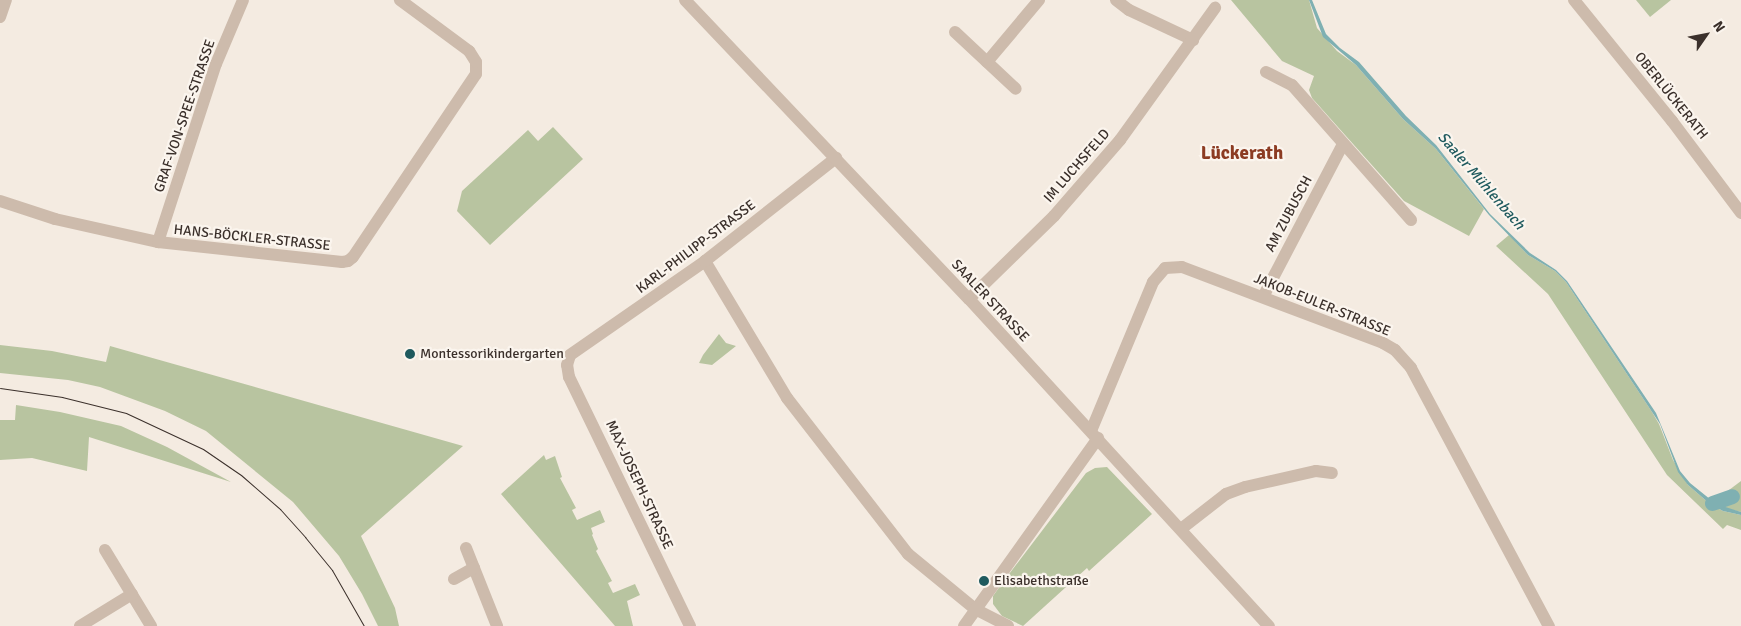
<!DOCTYPE html>
<html>
<head>
<meta charset="utf-8">
<style>
	body { margin:0 }
	#map { position:relative; width:1741px; height:626px; overflow:hidden; background:#f4ebe1; font-family:Signika,sans-serif }
	div>[style] { position:absolute }
	.green>* { inset:0; background:#b8c4a0 }
	.water>* { inset:0; background:#7fb0b2 }
	.canal>* { height:15px; margin:-7.5px; padding:0 7.5px; transform-origin:7.5px; border-radius:7.5px; background:#7fb0b2 }
	.minor>* { height:12px; margin:-6px; padding:0 6px; transform-origin:6px; border-radius:6px; background:#cdbbac }
	.tertiary>* { height:12px; margin:-6px; padding:0 6px; transform-origin:6px; border-radius:6px; background:#cdbbac }
	.tram>* { height:1px; margin:-0.5px; padding:0 0.5px; transform-origin:0.5px; border-radius:0.5px; background:#3b302b }
	.dots>* { width:14px; height:14px; translate:-50% -50%; box-sizing:border-box; border:2px solid #fbf5ee; border-radius:50% }
	span { translate:-50% -50%; white-space:nowrap; text-align:center; line-height:1.15; -webkit-text-stroke:4.5px #fbf5ee; paint-order:stroke }
	.street-label { font-size:14px; color:#3b302b }
	.poi-label { font-size:14px; color:#3b302b }
	.left { translate:0 -50%; text-align:left }
	.water-label { font-size:15px; color:#1f5a5e; font-style:italic }
	.district-label { font-size:19px; color:#8c3b22; font-weight:700 }
	.north { position:absolute; left:1681px; top:10px; width:50px; height:50px; -webkit-text-stroke:4px #fbf5ee; paint-order:stroke; rotate:57deg; font-size:14px; font-weight:700; line-height:20px; text-align:center; color:#3b302b }
	.north::after { content:''; display:block; margin:auto; width:18px; height:22px; background:#3b302b; clip-path:polygon(50% 0,100% 100%,50% 72%,0 100%) }
</style>
</head>
<body>
<div id="map">
	<div class="green">
		<div style="clip-path:polygon(1231px 0,1309px 0,1317px 28px,1337px 51px,1356px 65px,1403px 119px,1436px 149px,1484px 209px,1469px 236px,1404px 201px,1312px 98px,1309px 90px,1314px 76px,1282px 61px)"></div>
		<div style="clip-path:polygon(1636px 0,1671px 0,1650px 17px)"></div>
		<div style="clip-path:polygon(553px 127px,583px 159px,490px 245px,457px 211px,462px 191px,528px 130px,538px 141px)"></div>
		<div style="clip-path:polygon(1509px 235px,1528px 255px,1555px 271px,1566px 282px,1652px 412px,1659px 424px,1673px 460px,1688px 485px,1710px 504px,1723px 511px,1741px 515px,1741px 530px,1727px 525px,1723px 529px,1667px 475px,1548px 294px,1496px 246px)"></div>
		<div style="clip-path:polygon(719px 334px,726px 343px,736px 346px,712px 365px,699px 363px,703px 355px)"></div>
		<div style="clip-path:polygon(0 345px,52px 351px,106px 362px,110px 346px,463px 446px,361px 536px,395px 608px,399px 626px,378px 626px,362px 594px,339px 556px,293px 502px,206px 431px,165px 411px,100px 387px,68px 380px,0 373px)"></div>
		<div style="clip-path:polygon(16px 405px,60px 412px,121px 426px,167px 447px,231px 482px,89px 437px,87px 471px,32px 458px,0 460px,0 420px,15px 420px)"></div>
		<div style="clip-path:polygon(544px 455px,546px 460px,555px 456px,562px 477px,560px 478px,576px 508px,572px 510px,577px 520px,600px 510px,605px 522px,591px 528px,593px 534px,592px 535px,598px 549px,596px 551px,612px 581px,608px 583px,613px 593px,635px 584px,640px 595px,627px 601px,633px 626px,615px 626px,501px 494px)"></div>
		<div style="clip-path:polygon(1107px 467px,1152px 514px,1089px 571px,1087px 568px,1023px 626px,1002px 616px,993px 604px,993px 596px,1003px 582px,1086px 473px,1095px 468px)"></div>
		<div style="clip-path:polygon(1741px 481px,1741px 512px,1724px 508px,1713px 502px)"></div>
	</div>
	<div class="water">
		<div style="clip-path:polygon(1309px 0,1312px 0,1326px 34px,1340px 48px,1359px 62px,1406px 116px,1436px 145px,1490px 214px,1530px 253px,1556px 270px,1567px 281px,1656px 413px,1680px 471px,1690px 483px,1716px 504px,1741px 512px,1741px 515px,1723px 511px,1710px 504px,1688px 485px,1678px 472px,1660px 424px,1652px 412px,1566px 282px,1555px 271px,1528px 255px,1489px 215px,1436px 149px,1403px 119px,1356px 65px,1323px 37px)"></div>
	</div>
	<div class="canal">
		<div style="left:1712px;top:503px;width:21px;rotate:-19deg"></div>
	</div>
	<div class="minor">
		<div style="left:1116px;top:0;width:16px;rotate:38deg"></div>
		<div style="left:1129px;top:10px;width:71px;rotate:25.1deg"></div>
		<div style="left:1574px;top:0;width:156px;rotate:51deg"></div>
		<div style="left:1672px;top:121px;width:115px;rotate:53.1deg"></div>
		<div style="left:0;top:17px;width:18px;rotate:-71deg"></div>
		<div style="left:955px;top:32px;width:83px;rotate:43.1deg"></div>
		<div style="left:987px;top:62px;width:81px;rotate:-50deg"></div>
		<div style="left:1266px;top:72px;width:29px;rotate:27deg"></div>
		<div style="left:1292px;top:85px;width:180px;rotate:48.6deg"></div>
		<div style="left:0;top:201px;width:58px;rotate:18.1deg"></div>
		<div style="left:55px;top:219px;width:106px;rotate:12.6deg"></div>
		<div style="left:158px;top:242px;width:185px;rotate:6.2deg"></div>
		<div style="left:342px;top:262px;width:6px;rotate:-9deg"></div>
		<div style="left:348px;top:261px;width:6px;rotate:-39deg"></div>
		<div style="left:353px;top:257px;width:220px;rotate:-56.1deg"></div>
		<div style="left:476px;top:74px;width:12px;rotate:-90deg"></div>
		<div style="left:476px;top:62px;width:13px;rotate:-122deg"></div>
		<div style="left:469px;top:51px;width:86px;rotate:-143.5deg"></div>
		<div style="left:158px;top:242px;width:187px;rotate:-72deg"></div>
		<div style="left:216px;top:64px;width:69px;rotate:-67.1deg"></div>
		<div style="left:705px;top:261px;width:160px;rotate:59.1deg"></div>
		<div style="left:787px;top:398px;width:197px;rotate:52.2deg"></div>
		<div style="left:908px;top:554px;width:87px;rotate:39.4deg"></div>
		<div style="left:975px;top:609px;width:37px;rotate:27deg"></div>
		<div style="left:1263px;top:297px;width:173px;rotate:-62.4deg"></div>
		<div style="left:969px;top:299px;width:119px;rotate:-44.3deg"></div>
		<div style="left:1054px;top:216px;width:101px;rotate:-49deg"></div>
		<div style="left:1120px;top:140px;width:163px;rotate:-54.3deg"></div>
		<div style="left:1091px;top:431px;width:161px;rotate:-67.4deg"></div>
		<div style="left:1153px;top:282px;width:18px;rotate:-49deg"></div>
		<div style="left:1165px;top:268px;width:17px;rotate:-3deg"></div>
		<div style="left:1182px;top:267px;width:215px;rotate:20.7deg"></div>
		<div style="left:1383px;top:343px;width:14px;rotate:30deg"></div>
		<div style="left:1395px;top:350px;width:24px;rotate:48deg"></div>
		<div style="left:1411px;top:368px;width:293px;rotate:61.9deg"></div>
		<div style="left:1181px;top:529px;width:57px;rotate:-37.9deg"></div>
		<div style="left:1226px;top:494px;width:20px;rotate:-20deg"></div>
		<div style="left:1245px;top:487px;width:73px;rotate:-12.7deg"></div>
		<div style="left:1316px;top:471px;width:16px;rotate:7deg"></div>
		<div style="left:466px;top:548px;width:84px;rotate:68.3deg"></div>
		<div style="left:105px;top:550px;width:89px;rotate:58.8deg"></div>
		<div style="left:454px;top:579px;width:23px;rotate:-29deg"></div>
		<div style="left:80px;top:626px;width:61px;rotate:-31.6deg"></div>
		<div style="left:690px;top:626px;width:277px;rotate:-115.9deg"></div>
		<div style="left:569px;top:377px;width:12px;rotate:-99deg"></div>
		<div style="left:567px;top:365px;width:10px;rotate:-73deg"></div>
		<div style="left:570px;top:355px;width:165px;rotate:-34.8deg"></div>
		<div style="left:705px;top:261px;width:167px;rotate:-38.2deg"></div>
		<div style="left:964px;top:626px;width:231px;rotate:-54.5deg"></div>
	</div>
	<div class="tertiary">
		<div style="left:685px;top:0;width:412px;rotate:46.5deg"></div>
		<div style="left:969px;top:299px;width:444px;rotate:47.5deg"></div>
	</div>
	<div class="tram">
		<div style="left:0;top:388px;width:63px;rotate:8.3deg"></div>
		<div style="left:62px;top:397px;width:66px;rotate:14deg"></div>
		<div style="left:126px;top:413px;width:85px;rotate:25.1deg"></div>
		<div style="left:203px;top:449px;width:46px;rotate:34.4deg"></div>
		<div style="left:241px;top:475px;width:52px;rotate:41.1deg"></div>
		<div style="left:280px;top:509px;width:38px;rotate:48deg"></div>
		<div style="left:305px;top:537px;width:43px;rotate:50.7deg"></div>
		<div style="left:332px;top:570px;width:64px;rotate:60.3deg"></div>
	</div>
	<div class="dots">
		<div style="left:410px;top:354px;background:#1f5a5e"></div>
		<div style="left:984px;top:581px;background:#1f5a5e"></div>
	</div>
	<div class="street-label">
		<span style="left:1671px;top:96px;rotate:51deg">OBERLÜCKERATH</span>
		<span style="left:185px;top:116px;rotate:-71deg">GRAF-VON-SPEE-STRASSE</span>
		<span style="left:1077px;top:166px;rotate:-49deg">IM LUCHSFELD</span>
		<span style="left:1289px;top:214px;rotate:-62deg">AM ZUBUSCH</span>
		<span style="left:252px;top:238px;rotate:6deg">HANS-BÖCKLER-STRASSE</span>
		<span style="left:696px;top:247px;rotate:-37deg">KARL-PHILIPP-STRASSE</span>
		<span style="left:990px;top:301px;rotate:47deg">SAALER STRASSE</span>
		<span style="left:1322px;top:305px;rotate:22deg">JAKOB-EULER-STRASSE</span>
		<span style="left:639px;top:485px;rotate:65deg">MAX-JOSEPH-STRASSE</span>
	</div>
	<div class="poi-label">
		<span class="left" style="left:420px;top:354px">Montessorikindergarten</span>
		<span class="left" style="left:994px;top:581px">Elisabethstraße</span>
	</div>
	<div class="water-label">
		<span style="left:1481px;top:181px;rotate:49deg">Saaler Mühlenbach</span>
	</div>
	<div class="district-label">
		<span style="left:1242px;top:154px">Lückerath</span>
	</div>
	<div class="north">N</div>
</div>
</body>
</html>
